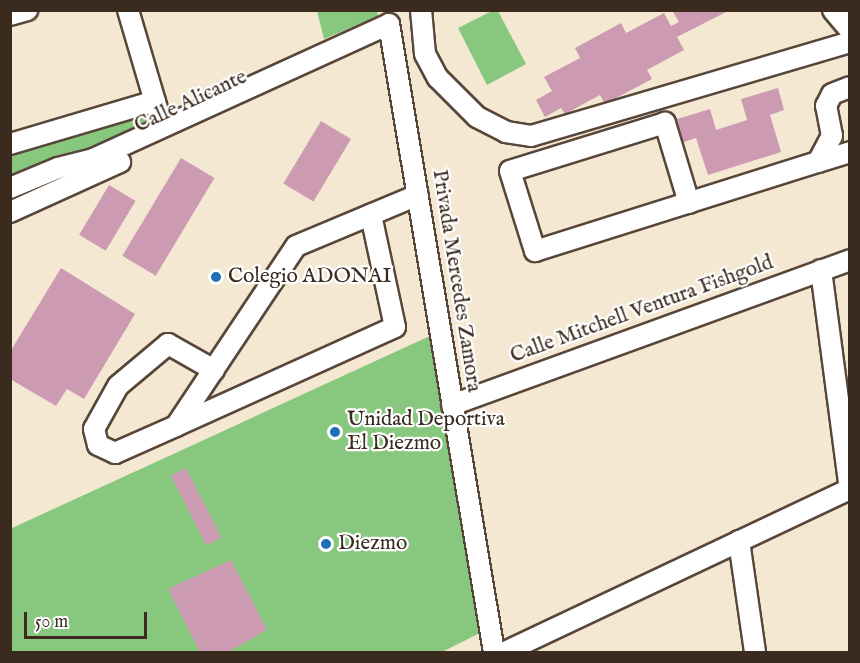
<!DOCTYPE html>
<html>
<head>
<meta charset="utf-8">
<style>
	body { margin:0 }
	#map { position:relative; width:860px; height:663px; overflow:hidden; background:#f4e8d2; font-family:"IM FELL English",serif }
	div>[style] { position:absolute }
	.green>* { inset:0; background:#87c77e }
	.building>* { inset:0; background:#cc9bb2; transform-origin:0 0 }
	.roads { filter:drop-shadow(2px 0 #574639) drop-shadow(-2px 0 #574639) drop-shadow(0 2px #574639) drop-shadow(0 -2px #574639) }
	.minor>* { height:20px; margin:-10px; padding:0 10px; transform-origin:10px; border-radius:10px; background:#fff }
	.dots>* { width:16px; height:16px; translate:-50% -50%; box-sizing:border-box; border:3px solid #fff; border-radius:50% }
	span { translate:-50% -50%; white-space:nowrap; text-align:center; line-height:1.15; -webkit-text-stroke:4.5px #fff; paint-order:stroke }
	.street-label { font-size:21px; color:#3b2a1e }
	.poi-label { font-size:21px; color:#3b2a1e }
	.left { translate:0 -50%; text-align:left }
	.frame { position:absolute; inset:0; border:12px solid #3b2a1e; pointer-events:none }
	.scale { position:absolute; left:24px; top:612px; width:123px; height:27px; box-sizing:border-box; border:3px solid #3b2a1e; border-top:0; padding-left:8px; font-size:18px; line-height:21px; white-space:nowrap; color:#3b2a1e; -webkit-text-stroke:4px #fff; paint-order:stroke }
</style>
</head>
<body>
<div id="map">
	<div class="green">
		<div style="clip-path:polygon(317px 11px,377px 11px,378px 16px,324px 39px)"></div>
		<div style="clip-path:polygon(492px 11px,498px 11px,526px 64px,487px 85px,458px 28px)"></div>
		<div style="clip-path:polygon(145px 110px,150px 126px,11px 182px,11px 151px)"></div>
		<div style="clip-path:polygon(432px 335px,482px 632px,442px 652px,11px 652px,10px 529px)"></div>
	</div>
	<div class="building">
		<div style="clip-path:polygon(672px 10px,730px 10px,677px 37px,684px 50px,647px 70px,652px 79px,605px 104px,600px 95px,565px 114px,561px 108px,545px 117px,536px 100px,552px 91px,544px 77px,580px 58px,575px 48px,621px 23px,626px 33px,664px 13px,671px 26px,679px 22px)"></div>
		<div style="clip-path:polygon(778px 88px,784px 110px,770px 115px,781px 152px,708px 175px,696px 138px,681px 143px,674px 120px,710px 109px,716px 130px,747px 120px,741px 99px)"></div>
		<div style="left:321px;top:121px;width:35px;height:73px;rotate:31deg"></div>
		<div style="left:181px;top:158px;width:39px;height:114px;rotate:31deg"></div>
		<div style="left:109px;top:185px;width:31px;height:58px;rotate:31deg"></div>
		<div style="clip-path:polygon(61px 268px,135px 314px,84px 399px,67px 389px,56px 406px,10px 379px,10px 352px)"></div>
		<div style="left:186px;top:468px;width:78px;height:17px;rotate:63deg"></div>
		<div style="clip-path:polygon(231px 560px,267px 630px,228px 652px,200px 652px,168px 589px)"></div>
	</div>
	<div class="roads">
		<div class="minor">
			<div style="left:128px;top:10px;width:106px;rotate:73.6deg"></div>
			<div style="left:421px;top:10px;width:44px;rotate:84.8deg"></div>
			<div style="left:425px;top:54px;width:27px;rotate:62deg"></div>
			<div style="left:438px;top:78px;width:55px;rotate:45deg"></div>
			<div style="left:477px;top:117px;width:33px;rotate:27deg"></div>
			<div style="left:506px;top:132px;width:25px;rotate:9deg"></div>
			<div style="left:531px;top:136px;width:333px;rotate:-16.4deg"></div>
			<div style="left:833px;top:10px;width:26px;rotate:50deg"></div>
			<div style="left:10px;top:15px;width:18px;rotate:-16deg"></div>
			<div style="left:10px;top:144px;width:151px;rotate:-16.5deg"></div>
			<div style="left:818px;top:162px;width:30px;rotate:-62deg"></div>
			<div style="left:832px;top:136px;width:31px;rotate:-101deg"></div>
			<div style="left:826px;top:106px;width:13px;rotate:-63deg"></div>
			<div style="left:832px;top:94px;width:19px;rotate:-21deg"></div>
			<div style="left:10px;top:188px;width:52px;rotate:-22.6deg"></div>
			<div style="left:58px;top:168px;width:36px;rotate:-14deg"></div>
			<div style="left:93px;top:159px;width:325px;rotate:-24.5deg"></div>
			<div style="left:389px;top:24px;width:637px;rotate:80.51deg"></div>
			<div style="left:689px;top:203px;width:84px;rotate:-106.7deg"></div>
			<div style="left:665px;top:123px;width:162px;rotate:162.8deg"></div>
			<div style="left:510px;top:171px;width:84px;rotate:72.6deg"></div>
			<div style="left:535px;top:251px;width:297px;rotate:-17.5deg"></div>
			<div style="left:818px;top:162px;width:34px;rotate:-17deg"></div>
			<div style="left:10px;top:212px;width:121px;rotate:-24.4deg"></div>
			<div style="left:821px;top:270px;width:223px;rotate:82.5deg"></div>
			<div style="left:214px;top:370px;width:53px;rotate:-150.5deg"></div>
			<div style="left:168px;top:344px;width:65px;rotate:140deg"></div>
			<div style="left:118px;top:386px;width:49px;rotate:119.2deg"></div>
			<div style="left:94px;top:429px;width:16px;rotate:76deg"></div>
			<div style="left:98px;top:445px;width:19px;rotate:25deg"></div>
			<div style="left:115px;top:453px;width:67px;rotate:-23.9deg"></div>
			<div style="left:176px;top:426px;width:216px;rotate:-56.3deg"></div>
			<div style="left:296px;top:246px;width:132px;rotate:-22.7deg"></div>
			<div style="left:452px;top:405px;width:424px;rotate:-20deg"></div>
			<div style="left:176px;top:426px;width:240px;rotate:-24.3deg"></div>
			<div style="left:395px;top:327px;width:115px;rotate:-102.1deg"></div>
			<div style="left:739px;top:541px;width:112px;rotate:81.8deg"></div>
			<div style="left:505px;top:652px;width:382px;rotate:-25.3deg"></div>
		</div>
	</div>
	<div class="dots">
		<div style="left:216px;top:277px;background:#1f6fb2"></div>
		<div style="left:335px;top:432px;background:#1f6fb2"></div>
		<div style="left:326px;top:544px;background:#1f6fb2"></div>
	</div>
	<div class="street-label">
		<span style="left:191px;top:102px;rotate:-25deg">Calle Alicante</span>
		<span style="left:456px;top:281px;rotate:81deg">Privada Mercedes Zamora</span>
		<span style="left:642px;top:310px;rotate:-20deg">Calle Mitchell Ventura Fishgold</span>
	</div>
	<div class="poi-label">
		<span class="left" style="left:228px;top:277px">Colegio ADONAI</span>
		<span class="left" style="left:347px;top:432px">Unidad Deportiva<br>El Diezmo</span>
		<span class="left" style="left:338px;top:544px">Diezmo</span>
	</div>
	<div class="frame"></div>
	<div class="scale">50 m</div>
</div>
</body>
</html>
